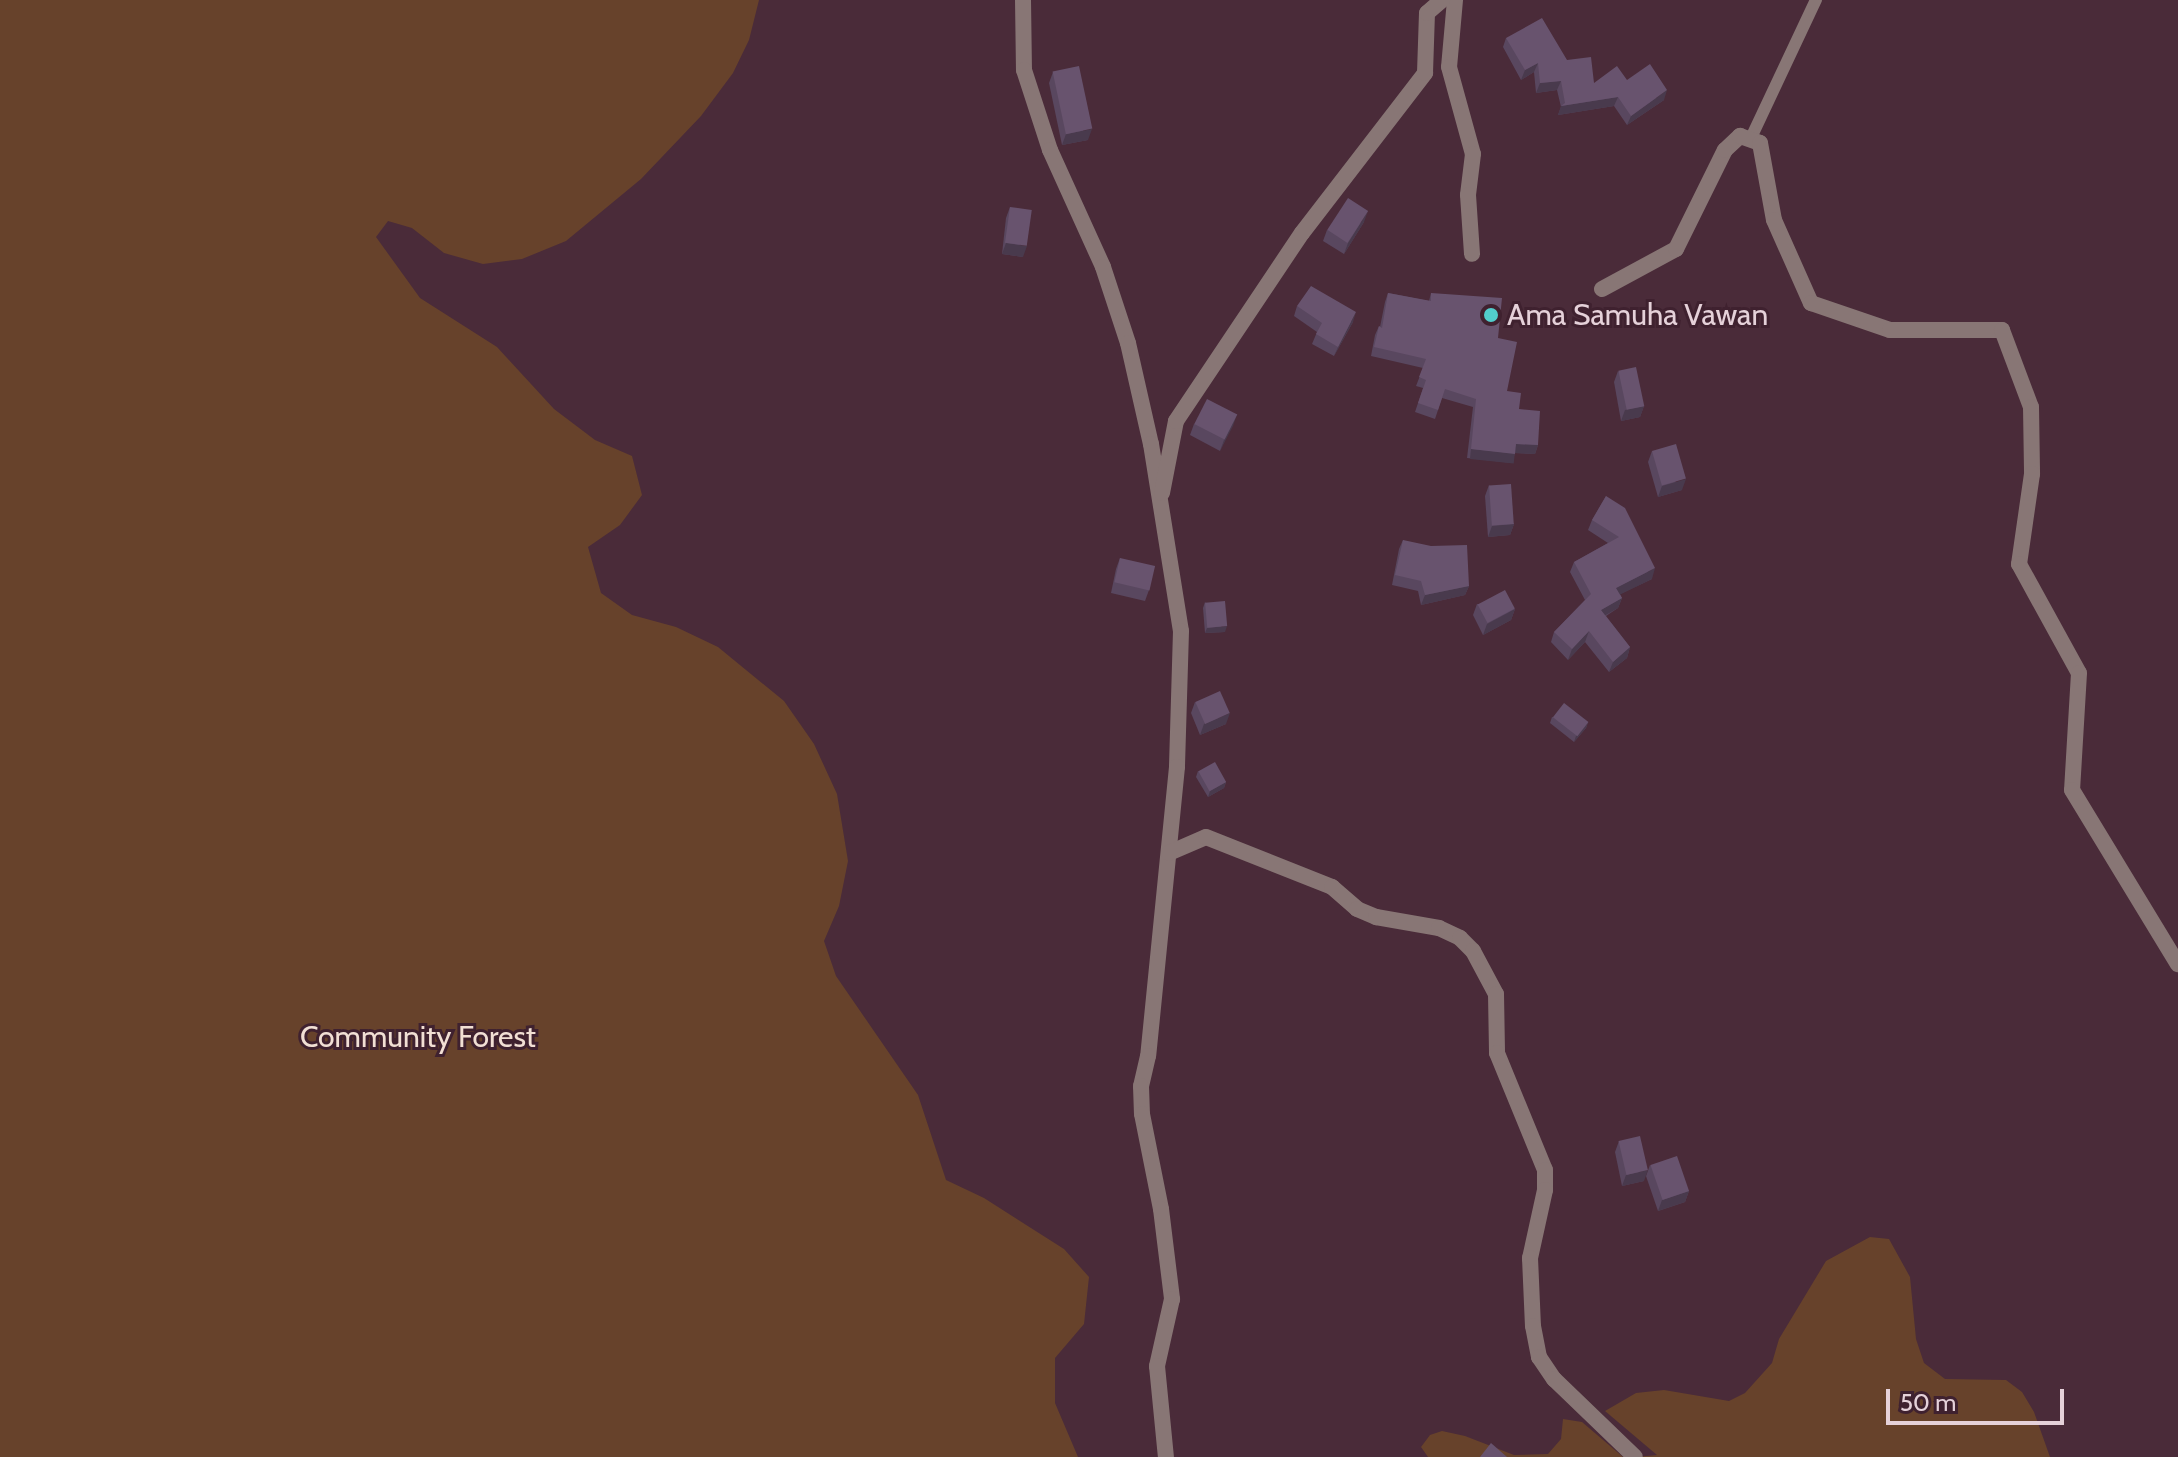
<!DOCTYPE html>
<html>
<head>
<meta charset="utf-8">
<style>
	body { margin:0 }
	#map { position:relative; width:2178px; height:1457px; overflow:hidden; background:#4a2b39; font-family:Cabin,sans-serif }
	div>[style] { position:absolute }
	.green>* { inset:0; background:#67422b }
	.lane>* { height:12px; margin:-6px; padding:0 6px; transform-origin:6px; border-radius:6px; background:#887675 }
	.street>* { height:16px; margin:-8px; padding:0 8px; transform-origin:8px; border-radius:8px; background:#887675 }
	.wall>* { inset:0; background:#59475f }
	.shaded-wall>* { inset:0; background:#493a4d; transform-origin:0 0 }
	.building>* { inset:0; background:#68536e; transform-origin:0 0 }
	.dots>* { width:22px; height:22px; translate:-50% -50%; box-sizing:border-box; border:4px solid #3f212f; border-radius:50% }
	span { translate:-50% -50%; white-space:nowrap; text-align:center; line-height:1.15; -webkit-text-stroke:6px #3f212f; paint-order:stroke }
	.poi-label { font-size:30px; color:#e5d1d9 }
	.left { translate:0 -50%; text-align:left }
	.park-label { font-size:30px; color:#f1dfd4 }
	.scale { position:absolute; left:1886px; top:1389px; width:178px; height:36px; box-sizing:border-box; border:4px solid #e5d1d9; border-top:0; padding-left:10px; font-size:24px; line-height:28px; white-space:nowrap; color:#e5d1d9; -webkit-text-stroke:6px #3f212f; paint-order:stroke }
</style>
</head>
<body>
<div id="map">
	<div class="green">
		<div style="clip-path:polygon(0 0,759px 0,749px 40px,733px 73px,701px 116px,641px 179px,566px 241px,522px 259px,483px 264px,444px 253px,412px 228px,388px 221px,376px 237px,420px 298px,497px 347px,554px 409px,595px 440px,632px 456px,642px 495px,620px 525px,588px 547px,601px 593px,632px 615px,676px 627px,718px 647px,784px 701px,814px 744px,837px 794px,848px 861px,839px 906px,824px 941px,836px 976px,918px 1095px,946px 1180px,984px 1198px,1064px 1249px,1089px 1277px,1084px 1324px,1055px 1358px,1055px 1403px,1078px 1457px,0 1457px)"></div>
		<div style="clip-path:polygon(1870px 1237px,1889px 1239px,1910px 1277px,1916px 1339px,1924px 1363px,1945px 1379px,2006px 1380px,2022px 1392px,2034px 1412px,2050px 1457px,1636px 1457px,1657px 1455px,1605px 1411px,1636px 1393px,1664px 1390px,1729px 1401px,1745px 1393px,1772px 1363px,1779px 1339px,1826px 1261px)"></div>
		<div style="clip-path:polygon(1563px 1419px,1582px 1422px,1623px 1457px,1428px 1457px,1421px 1447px,1430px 1435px,1442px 1431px,1465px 1436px,1514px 1455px,1548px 1454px,1561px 1439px)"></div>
	</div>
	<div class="lane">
		<div style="left:1750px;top:140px;width:155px;rotate:-64.8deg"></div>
	</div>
	<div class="street">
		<div style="left:1023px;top:0;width:70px;rotate:89.2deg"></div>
		<div style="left:1024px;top:70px;width:84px;rotate:72deg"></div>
		<div style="left:1050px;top:150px;width:128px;rotate:65.6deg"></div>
		<div style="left:1103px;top:267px;width:80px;rotate:71.8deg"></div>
		<div style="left:1128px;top:343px;width:104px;rotate:77.2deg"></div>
		<div style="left:1151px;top:444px;width:189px;rotate:80.9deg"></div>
		<div style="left:1181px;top:631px;width:136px;rotate:91.7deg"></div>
		<div style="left:1177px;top:767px;width:290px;rotate:95.7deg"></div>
		<div style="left:1148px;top:1056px;width:31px;rotate:103deg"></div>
		<div style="left:1141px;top:1086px;width:28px;rotate:88deg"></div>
		<div style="left:1142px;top:1114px;width:97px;rotate:78.7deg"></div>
		<div style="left:1161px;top:1209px;width:91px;rotate:83deg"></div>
		<div style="left:1172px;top:1299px;width:69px;rotate:102.6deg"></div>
		<div style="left:1157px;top:1366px;width:91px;rotate:84.4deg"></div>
		<div style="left:1455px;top:0;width:67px;rotate:95.1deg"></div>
		<div style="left:1449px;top:67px;width:90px;rotate:74.6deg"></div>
		<div style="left:1473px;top:154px;width:41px;rotate:97deg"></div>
		<div style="left:1468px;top:195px;width:59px;rotate:86.1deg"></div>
		<div style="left:1602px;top:289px;width:84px;rotate:-28.4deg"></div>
		<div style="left:1676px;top:249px;width:110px;rotate:-63.7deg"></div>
		<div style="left:1725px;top:150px;width:21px;rotate:-43deg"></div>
		<div style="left:1740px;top:136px;width:21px;rotate:19deg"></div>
		<div style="left:1760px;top:143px;width:78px;rotate:79.7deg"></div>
		<div style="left:1774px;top:220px;width:91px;rotate:66deg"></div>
		<div style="left:1811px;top:303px;width:83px;rotate:18.9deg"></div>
		<div style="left:1890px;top:330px;width:112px"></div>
		<div style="left:2002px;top:330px;width:82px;rotate:69.4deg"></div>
		<div style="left:2031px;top:407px;width:67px;rotate:89.1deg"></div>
		<div style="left:2032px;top:474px;width:91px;rotate:98.2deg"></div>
		<div style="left:2019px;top:564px;width:124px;rotate:61.2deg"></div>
		<div style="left:2079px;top:673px;width:117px;rotate:93.4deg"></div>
		<div style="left:2072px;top:790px;width:204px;rotate:58.7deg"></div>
		<div style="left:1162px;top:493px;width:73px;rotate:-79deg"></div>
		<div style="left:1176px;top:421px;width:226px;rotate:-56.2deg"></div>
		<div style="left:1302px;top:233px;width:202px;rotate:-52.4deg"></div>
		<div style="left:1425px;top:73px;width:60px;rotate:-88.1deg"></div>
		<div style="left:1427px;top:13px;width:20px;rotate:-41deg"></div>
		<div style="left:1169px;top:853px;width:40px;rotate:-23.4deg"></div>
		<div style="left:1206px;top:837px;width:136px;rotate:21.6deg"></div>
		<div style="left:1332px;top:887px;width:33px;rotate:41deg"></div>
		<div style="left:1357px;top:909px;width:21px;rotate:23deg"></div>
		<div style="left:1376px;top:917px;width:64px;rotate:9.9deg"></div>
		<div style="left:1439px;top:928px;width:23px;rotate:25deg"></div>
		<div style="left:1460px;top:938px;width:18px;rotate:45deg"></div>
		<div style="left:1473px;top:951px;width:49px;rotate:61.9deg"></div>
		<div style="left:1496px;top:994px;width:59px;rotate:89deg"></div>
		<div style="left:1497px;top:1053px;width:126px;rotate:67.7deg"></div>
		<div style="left:1545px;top:1170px;width:20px;rotate:90deg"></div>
		<div style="left:1545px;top:1190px;width:70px;rotate:102.4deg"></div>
		<div style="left:1530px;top:1258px;width:68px;rotate:87.5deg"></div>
		<div style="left:1533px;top:1326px;width:32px;rotate:79deg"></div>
		<div style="left:1539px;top:1357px;width:27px;rotate:56deg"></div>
		<div style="left:1554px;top:1379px;width:112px;rotate:43.9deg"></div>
	</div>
	<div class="wall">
		<div style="clip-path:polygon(1506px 38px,1567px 60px,1594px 83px,1664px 100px,1627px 125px,1614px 106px,1558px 115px,1561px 107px,1557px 90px,1536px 93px,1534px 72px,1521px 80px,1503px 47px)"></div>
		<div style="clip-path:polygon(1053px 72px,1088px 140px,1062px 145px,1049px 83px)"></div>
		<div style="clip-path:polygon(1010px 207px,1023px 257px,1002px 254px,1006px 218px)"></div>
		<div style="clip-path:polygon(1364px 222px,1344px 254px,1323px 241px,1327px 230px)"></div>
		<div style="clip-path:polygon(1388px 293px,1429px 301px,1431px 293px,1498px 338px,1507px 391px,1519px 409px,1538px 445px,1535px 454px,1515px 453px,1512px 463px,1467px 458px,1473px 407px,1442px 398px,1435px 419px,1415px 412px,1423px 388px,1416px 386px,1423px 368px,1371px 356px,1375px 335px,1379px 326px,1380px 327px,1385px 302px)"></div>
		<div style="clip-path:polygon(1297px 306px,1353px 322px,1334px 356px,1312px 344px,1317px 332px,1294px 316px)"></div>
		<div style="clip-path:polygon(1618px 371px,1644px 406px,1640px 417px,1621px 421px,1614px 382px)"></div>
		<div style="clip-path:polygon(1237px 414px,1220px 451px,1190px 435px,1194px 424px)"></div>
		<div style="clip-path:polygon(1652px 451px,1682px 490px,1658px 497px,1648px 462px)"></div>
		<div style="clip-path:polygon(1489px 485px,1514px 524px,1510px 535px,1488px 537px,1485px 496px)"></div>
		<div style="clip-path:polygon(1606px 496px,1652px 579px,1620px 594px,1622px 598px,1618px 608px,1606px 616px,1630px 647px,1627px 658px,1609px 672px,1585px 642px,1568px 660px,1551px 642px,1554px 632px,1585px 600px,1570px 572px,1574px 562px,1608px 543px,1588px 530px,1592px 520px)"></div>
		<div style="clip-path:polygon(1403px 540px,1469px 586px,1465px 595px,1421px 605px,1418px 591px,1392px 585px,1399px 549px)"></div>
		<div style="clip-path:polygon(1120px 558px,1149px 590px,1145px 601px,1111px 593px,1116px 569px)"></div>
		<div style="clip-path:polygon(1205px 602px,1225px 632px,1205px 633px,1203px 608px)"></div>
		<div style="clip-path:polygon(1477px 604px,1515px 609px,1511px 620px,1483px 635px,1473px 615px)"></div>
		<div style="clip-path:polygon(1195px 702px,1226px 724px,1200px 735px,1191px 713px)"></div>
		<div style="clip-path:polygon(1552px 717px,1588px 722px,1586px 728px,1574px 742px,1550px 723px)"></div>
		<div style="clip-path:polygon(1198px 771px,1226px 782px,1224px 788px,1208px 797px,1196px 777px)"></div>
		<div style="clip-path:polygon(1619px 1141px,1644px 1181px,1622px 1186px,1615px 1152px)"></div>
		<div style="clip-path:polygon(1650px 1165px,1689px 1191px,1685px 1202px,1658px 1211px,1646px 1176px)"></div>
	</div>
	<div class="shaded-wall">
		<div style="clip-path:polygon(1538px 63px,1534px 72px,1521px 80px,1525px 70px)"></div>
		<div style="clip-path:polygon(1561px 81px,1557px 90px,1536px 93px,1540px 83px)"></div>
		<div style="clip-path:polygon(1667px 90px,1664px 100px,1627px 125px,1631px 116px)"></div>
		<div style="clip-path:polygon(1618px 97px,1614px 106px,1558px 115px,1561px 106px)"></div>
		<div style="clip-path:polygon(1092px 129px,1088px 140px,1062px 145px,1066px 134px)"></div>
		<div style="clip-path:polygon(1368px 211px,1364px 222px,1344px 254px,1348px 243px)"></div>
		<div style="clip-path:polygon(1006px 243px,1027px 246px,1023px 257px,1002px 254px)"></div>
		<div style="clip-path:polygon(1356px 312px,1353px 322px,1334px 356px,1338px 347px)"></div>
		<div style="clip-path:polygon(1644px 406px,1640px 417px,1621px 421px,1625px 410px)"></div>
		<div style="clip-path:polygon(1237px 414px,1233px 426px,1220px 451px,1224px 440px)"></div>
		<div style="clip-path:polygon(1516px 444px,1538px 445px,1535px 454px,1513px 453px)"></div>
		<div style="left:1471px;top:449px;width:44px;height:10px;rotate:6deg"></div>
		<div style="clip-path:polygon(1686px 479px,1682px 490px,1658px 497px,1662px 486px)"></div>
		<div style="clip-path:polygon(1514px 524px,1510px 535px,1488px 537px,1492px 526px)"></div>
		<div style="clip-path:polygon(1655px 568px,1652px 579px,1613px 598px,1616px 588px)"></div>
		<div style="clip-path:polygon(1469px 586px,1465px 595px,1421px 605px,1425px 595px)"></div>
		<div style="clip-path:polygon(1622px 598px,1618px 608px,1597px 620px,1601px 610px)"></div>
		<div style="clip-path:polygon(1515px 609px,1511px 620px,1483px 635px,1487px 624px)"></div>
		<div style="clip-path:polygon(1227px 626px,1225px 632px,1205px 633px,1207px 628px)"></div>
		<div style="clip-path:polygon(1589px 631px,1585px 642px,1568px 660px,1572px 649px)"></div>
		<div style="clip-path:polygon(1630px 647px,1627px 658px,1609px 672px,1613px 662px)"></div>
		<div style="clip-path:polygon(1230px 713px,1226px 724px,1200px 735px,1204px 724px)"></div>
		<div style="clip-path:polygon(1588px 722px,1586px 728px,1574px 742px,1576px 736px)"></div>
		<div style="clip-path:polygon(1226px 782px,1224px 788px,1208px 797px,1210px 791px)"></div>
		<div style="clip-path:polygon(1648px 1170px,1644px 1181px,1622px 1186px,1626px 1175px)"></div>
		<div style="clip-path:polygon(1689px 1191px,1685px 1202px,1658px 1211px,1662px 1200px)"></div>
	</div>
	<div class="building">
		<div style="clip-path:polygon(1542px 18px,1567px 60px,1591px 57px,1594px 83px,1617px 66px,1627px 80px,1650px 64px,1667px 90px,1631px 116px,1618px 97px,1561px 106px,1565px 103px,1561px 81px,1540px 83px,1538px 63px,1525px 70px,1506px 38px)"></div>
		<div style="left:1079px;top:66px;width:64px;height:27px;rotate:78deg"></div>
		<div style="left:1348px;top:198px;width:24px;height:38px;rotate:33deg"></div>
		<div style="left:1010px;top:207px;width:22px;height:36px;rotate:8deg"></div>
		<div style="clip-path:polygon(1311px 286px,1356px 312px,1338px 347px,1316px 334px,1322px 323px,1297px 306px)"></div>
		<div style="clip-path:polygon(1388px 293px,1431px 301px,1431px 293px,1502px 298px,1498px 338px,1517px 342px,1507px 391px,1521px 393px,1519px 409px,1540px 411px,1538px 445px,1516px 444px,1515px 454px,1471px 449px,1476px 399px,1445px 389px,1438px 410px,1418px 403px,1426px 380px,1419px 377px,1426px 359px,1374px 347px,1379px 326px,1382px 328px)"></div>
		<div style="left:1636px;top:367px;width:40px;height:18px;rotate:78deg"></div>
		<div style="left:1207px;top:399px;width:34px;height:28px;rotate:27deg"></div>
		<div style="left:1676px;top:444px;width:36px;height:25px;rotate:74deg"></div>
		<div style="left:1511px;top:484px;width:40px;height:22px;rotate:86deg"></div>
		<div style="clip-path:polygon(1606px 496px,1625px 508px,1655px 568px,1616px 588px,1622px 598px,1601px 610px,1630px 647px,1613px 662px,1589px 631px,1572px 649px,1554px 632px,1591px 594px,1574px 562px,1619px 537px,1592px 520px)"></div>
		<div style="clip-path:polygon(1403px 540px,1431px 546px,1467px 545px,1469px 586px,1425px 595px,1421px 581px,1395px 575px)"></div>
		<div style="left:1120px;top:558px;width:36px;height:25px;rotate:13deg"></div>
		<div style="left:1505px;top:590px;width:21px;height:31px;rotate:62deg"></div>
		<div style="left:1225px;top:601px;width:25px;height:20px;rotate:85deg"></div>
		<div style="left:1220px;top:691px;width:24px;height:27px;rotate:66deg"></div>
		<div style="left:1564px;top:703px;width:31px;height:18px;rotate:38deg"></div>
		<div style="left:1215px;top:762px;width:23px;height:19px;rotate:61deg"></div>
		<div style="left:1640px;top:1136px;width:35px;height:22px;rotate:77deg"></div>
		<div style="left:1677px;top:1156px;width:37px;height:28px;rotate:71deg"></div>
		<div style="clip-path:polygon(1491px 1443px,1507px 1457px,1480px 1457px)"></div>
	</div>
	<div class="dots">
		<div style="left:1491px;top:315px;background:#52cdcc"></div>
	</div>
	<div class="poi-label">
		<span class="left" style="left:1507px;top:315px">Ama Samuha Vawan</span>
	</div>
	<div class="park-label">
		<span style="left:418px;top:1037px">Community Forest</span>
	</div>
	<div class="scale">50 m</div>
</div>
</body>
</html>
